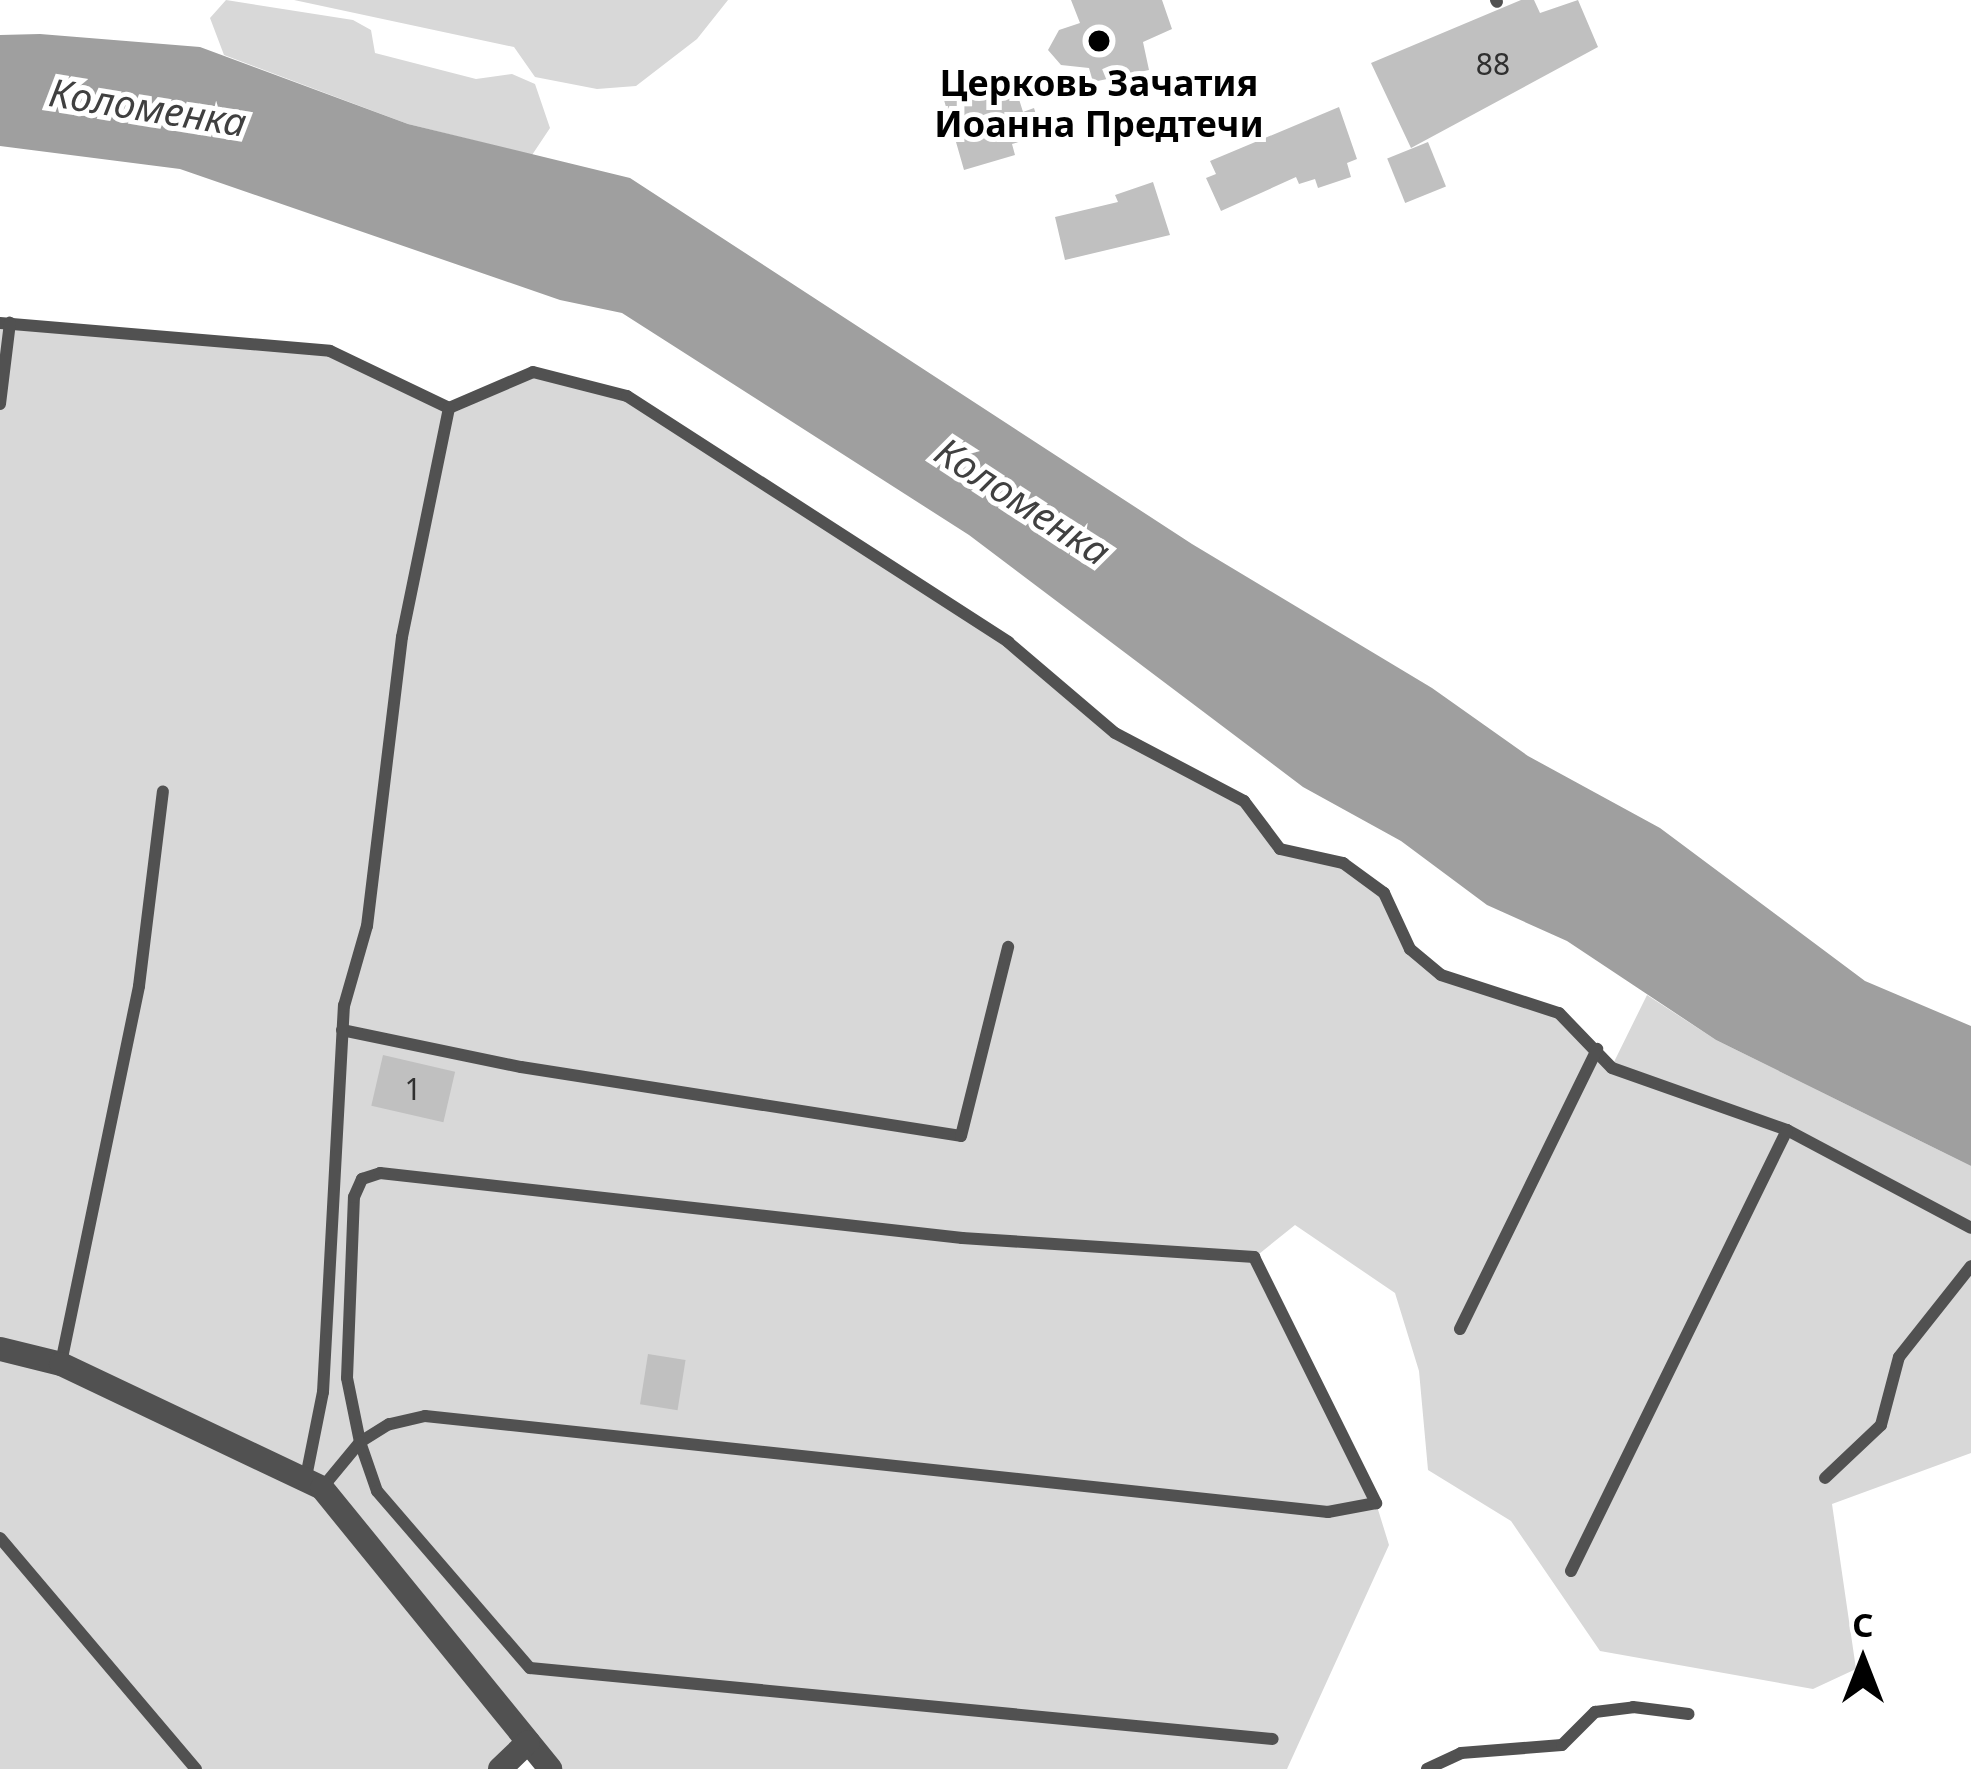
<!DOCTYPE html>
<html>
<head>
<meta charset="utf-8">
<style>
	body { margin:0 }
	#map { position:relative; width:1971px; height:1769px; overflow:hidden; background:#fff; font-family:"Noto Sans",sans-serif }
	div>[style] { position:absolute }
	.green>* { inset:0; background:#d8d8d8 }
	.water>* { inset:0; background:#9f9f9f }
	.building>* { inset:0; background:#c0c0c0; transform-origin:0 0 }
	.service>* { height:12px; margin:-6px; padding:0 6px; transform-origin:6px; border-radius:6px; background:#515151 }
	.minor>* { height:24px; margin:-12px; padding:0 12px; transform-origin:12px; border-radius:12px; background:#515151 }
	.dots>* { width:33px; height:33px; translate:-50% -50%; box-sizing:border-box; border:6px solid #fff; border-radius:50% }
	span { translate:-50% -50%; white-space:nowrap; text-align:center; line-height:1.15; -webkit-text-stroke:10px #fff; paint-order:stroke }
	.number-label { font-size:30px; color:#303030 }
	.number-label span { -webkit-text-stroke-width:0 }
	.poi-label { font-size:36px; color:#000; font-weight:700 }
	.water-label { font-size:39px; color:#404040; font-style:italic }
	.north { position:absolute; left:1803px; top:1601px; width:120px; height:120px; -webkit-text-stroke:9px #fff; paint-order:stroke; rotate:0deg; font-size:33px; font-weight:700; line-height:48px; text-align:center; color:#000 }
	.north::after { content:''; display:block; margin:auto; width:42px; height:54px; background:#000; clip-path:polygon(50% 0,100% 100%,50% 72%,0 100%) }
</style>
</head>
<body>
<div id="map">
	<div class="green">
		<div style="clip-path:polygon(226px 0,353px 20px,371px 30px,375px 53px,476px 79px,512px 74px,535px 84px,550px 128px,532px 155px,408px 124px,224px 55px,210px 18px)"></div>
		<div style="clip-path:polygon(294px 0,728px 0,697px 39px,636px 86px,597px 89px,535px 77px,514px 47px)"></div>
		<div style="clip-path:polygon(0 323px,330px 351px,449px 408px,533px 372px,627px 396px,1008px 642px,1115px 733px,1244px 801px,1280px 849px,1343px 863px,1384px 893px,1410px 949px,1441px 975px,1559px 1013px,1612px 1066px,1647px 995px,1716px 1040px,1971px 1166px,1971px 1453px,1832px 1504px,1856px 1669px,1813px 1689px,1600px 1651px,1511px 1521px,1428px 1470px,1419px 1371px,1395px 1293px,1295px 1225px,1254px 1258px,1376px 1503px,1389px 1545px,1287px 1769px,550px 1769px,528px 1743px,500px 1769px,0 1769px)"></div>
	</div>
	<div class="water">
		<div style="clip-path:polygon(40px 34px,200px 47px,408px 124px,630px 178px,1192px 544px,1432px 688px,1528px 756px,1660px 828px,1865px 981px,1971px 1026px,1971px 1166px,1716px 1040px,1567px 941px,1487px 905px,1401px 841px,1303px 787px,969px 535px,622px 313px,560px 300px,180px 169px,0 146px,0 35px)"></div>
	</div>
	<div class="building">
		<div style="clip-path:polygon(1071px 0,1162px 0,1172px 29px,1143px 42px,1149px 70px,1093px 82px,1089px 68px,1061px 65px,1048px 50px,1059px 30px,1080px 23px)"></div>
		<div style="clip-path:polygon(1521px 0,1534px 0,1540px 13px,1578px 0,1598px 47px,1411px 148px,1371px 63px)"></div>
		<div style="clip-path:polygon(1013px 80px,1023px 112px,1034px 108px,1042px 135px,1012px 144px,1015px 155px,964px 170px,944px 100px)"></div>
		<div style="clip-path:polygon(1339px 107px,1357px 159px,1347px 163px,1351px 177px,1318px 188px,1315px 179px,1299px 184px,1296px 177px,1221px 211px,1206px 178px,1216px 174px,1210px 161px)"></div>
		<div style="left:1428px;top:142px;width:48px;height:44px;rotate:68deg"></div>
		<div style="clip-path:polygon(1153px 182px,1170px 235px,1065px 260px,1055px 217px,1118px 202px,1115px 195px)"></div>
		<div style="left:383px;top:1055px;width:74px;height:52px;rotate:13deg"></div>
		<div style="left:648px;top:1354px;width:38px;height:51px;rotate:9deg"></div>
	</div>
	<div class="service">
		<div style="left:1496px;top:0;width:2px;rotate:63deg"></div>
		<div style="left:0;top:323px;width:331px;rotate:4.8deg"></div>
		<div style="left:330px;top:351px;width:132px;rotate:25.6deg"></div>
		<div style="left:449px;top:408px;width:91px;rotate:-23.2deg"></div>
		<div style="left:533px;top:372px;width:97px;rotate:14.3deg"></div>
		<div style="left:627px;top:396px;width:454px;rotate:32.8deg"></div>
		<div style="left:1008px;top:642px;width:140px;rotate:40.4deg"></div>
		<div style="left:1115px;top:733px;width:146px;rotate:27.8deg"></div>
		<div style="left:1244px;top:801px;width:60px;rotate:53.1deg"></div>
		<div style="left:1280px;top:849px;width:65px;rotate:12.5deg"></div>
		<div style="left:1343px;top:863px;width:51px;rotate:36.2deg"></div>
		<div style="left:1384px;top:893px;width:62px;rotate:65.1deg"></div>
		<div style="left:1410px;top:949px;width:40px;rotate:40deg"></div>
		<div style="left:1441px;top:975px;width:124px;rotate:17.9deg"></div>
		<div style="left:1559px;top:1013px;width:76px;rotate:46.1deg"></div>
		<div style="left:1612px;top:1068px;width:186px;rotate:19.5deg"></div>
		<div style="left:1787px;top:1130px;width:208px;rotate:28deg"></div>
		<div style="left:0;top:404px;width:82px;rotate:-83deg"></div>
		<div style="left:342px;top:1030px;width:183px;rotate:11.7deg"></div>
		<div style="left:521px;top:1067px;width:445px;rotate:8.9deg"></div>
		<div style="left:961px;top:1136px;width:195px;rotate:-76deg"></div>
		<div style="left:1460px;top:1329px;width:312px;rotate:-63.9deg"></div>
		<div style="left:61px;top:1363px;width:385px;rotate:-78.3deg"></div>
		<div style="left:139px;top:986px;width:196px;rotate:-83deg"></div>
		<div style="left:306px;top:1477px;width:87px;rotate:-78.7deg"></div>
		<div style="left:323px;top:1392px;width:387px;rotate:-86.9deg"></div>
		<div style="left:344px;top:1006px;width:83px;rotate:-74deg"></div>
		<div style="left:367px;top:926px;width:291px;rotate:-83.1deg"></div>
		<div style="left:402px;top:637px;width:234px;rotate:-78.4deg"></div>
		<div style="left:1825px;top:1478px;width:77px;rotate:-43.4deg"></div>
		<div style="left:1881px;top:1425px;width:70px;rotate:-75.2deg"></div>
		<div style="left:1899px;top:1357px;width:116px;rotate:-51.6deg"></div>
		<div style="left:322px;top:1488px;width:60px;rotate:-50.4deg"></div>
		<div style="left:360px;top:1442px;width:65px;rotate:-101.5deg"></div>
		<div style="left:347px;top:1378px;width:181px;rotate:-87.8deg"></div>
		<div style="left:354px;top:1197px;width:20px;rotate:-66deg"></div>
		<div style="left:362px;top:1179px;width:19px;rotate:-18deg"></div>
		<div style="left:380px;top:1173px;width:586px;rotate:6.37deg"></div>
		<div style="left:962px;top:1238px;width:293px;rotate:3.7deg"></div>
		<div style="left:1254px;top:1257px;width:275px;rotate:63.6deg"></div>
		<div style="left:1376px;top:1503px;width:49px;rotate:169.4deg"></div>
		<div style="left:1328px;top:1512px;width:908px;rotate:-173.93deg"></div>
		<div style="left:425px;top:1416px;width:37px;rotate:167deg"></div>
		<div style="left:389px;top:1424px;width:34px;rotate:148deg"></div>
		<div style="left:360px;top:1442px;width:52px;rotate:70.9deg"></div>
		<div style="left:377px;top:1491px;width:234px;rotate:49.2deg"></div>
		<div style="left:530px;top:1668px;width:746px;rotate:5.46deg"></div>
		<div style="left:0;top:1538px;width:303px;rotate:49.7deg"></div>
		<div style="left:1571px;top:1571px;width:491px;rotate:-63.9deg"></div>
		<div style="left:1427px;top:1769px;width:38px;rotate:-25deg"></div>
		<div style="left:1461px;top:1753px;width:101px;rotate:-4.5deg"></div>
		<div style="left:1562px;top:1745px;width:47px;rotate:-45deg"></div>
		<div style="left:1595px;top:1712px;width:38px;rotate:-7deg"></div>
		<div style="left:1633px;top:1707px;width:56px;rotate:7.1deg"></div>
	</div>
	<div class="minor">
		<div style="left:0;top:1349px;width:63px;rotate:13.8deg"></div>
		<div style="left:61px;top:1364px;width:289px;rotate:25.4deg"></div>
		<div style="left:322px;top:1488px;width:362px;rotate:50.9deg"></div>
		<div style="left:500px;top:1769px;width:39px;rotate:-44deg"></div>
	</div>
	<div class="dots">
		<div style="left:1099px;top:41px;background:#000"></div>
	</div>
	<div class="number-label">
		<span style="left:1493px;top:64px">88</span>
		<span style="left:413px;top:1089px">1</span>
	</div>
	<div class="poi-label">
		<span style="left:1099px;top:103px">Церковь Зачатия<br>Иоанна Предтечи</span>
	</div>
	<div class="water-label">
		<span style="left:148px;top:107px;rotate:9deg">Коломенка</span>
		<span style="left:1023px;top:501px;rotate:33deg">Коломенка</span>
	</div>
	<div class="north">С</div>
</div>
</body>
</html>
